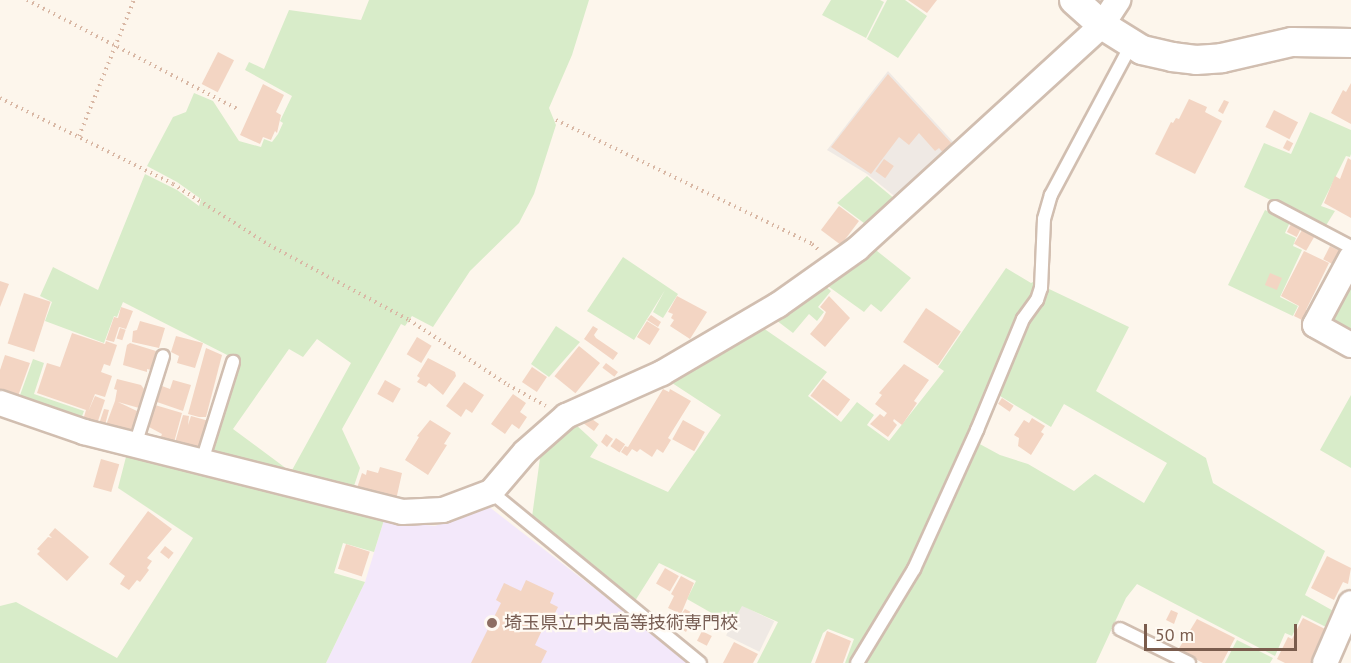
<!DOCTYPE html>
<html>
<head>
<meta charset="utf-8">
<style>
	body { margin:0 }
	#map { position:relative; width:1351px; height:663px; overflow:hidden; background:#fdf6ec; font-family:"PT Sans","Noto Sans JP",sans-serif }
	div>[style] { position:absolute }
	.industrial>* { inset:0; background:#efe9e4; transform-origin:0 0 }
	.education>* { inset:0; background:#f3e8fa }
	.green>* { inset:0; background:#d8ecc9 }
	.building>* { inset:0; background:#f3d5c3; transform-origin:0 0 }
	.path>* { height:4px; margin-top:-2px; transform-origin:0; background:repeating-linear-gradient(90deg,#d9b8a5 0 1.5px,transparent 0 6px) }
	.roads { filter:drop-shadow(2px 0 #d1beb0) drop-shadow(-2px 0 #d1beb0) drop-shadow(0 2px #d1beb0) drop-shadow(0 -2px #d1beb0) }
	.service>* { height:12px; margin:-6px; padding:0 6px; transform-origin:6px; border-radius:6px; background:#fff }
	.minor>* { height:24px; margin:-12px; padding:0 12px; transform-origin:12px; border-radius:12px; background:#fff }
	.tertiary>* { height:28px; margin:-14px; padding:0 14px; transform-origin:14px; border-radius:14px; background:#fff }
	.dots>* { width:16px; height:16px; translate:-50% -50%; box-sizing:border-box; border:3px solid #fffaf3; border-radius:50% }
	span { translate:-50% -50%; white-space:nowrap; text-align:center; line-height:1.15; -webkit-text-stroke:4.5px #fffaf3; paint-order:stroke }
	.education-label { font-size:18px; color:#785e54 }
	.left { translate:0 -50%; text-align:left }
	.scale { position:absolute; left:1144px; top:624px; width:153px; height:27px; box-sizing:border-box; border:3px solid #7a5c4d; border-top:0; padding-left:8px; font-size:18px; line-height:21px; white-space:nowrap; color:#7a5c4d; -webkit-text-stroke:4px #fffaf3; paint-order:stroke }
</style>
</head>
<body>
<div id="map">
	<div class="industrial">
		<div style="clip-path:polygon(888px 71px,956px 145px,898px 199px,867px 174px,827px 150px)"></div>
		<div style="left:741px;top:605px;width:37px;height:34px;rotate:26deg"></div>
	</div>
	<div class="education">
		<div style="clip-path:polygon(488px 506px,691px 663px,326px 663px,365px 582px,384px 520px,435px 526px)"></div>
	</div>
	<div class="green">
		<div style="clip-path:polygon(evenodd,369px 0,589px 0,572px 55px,549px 108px,556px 125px,534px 194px,519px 223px,470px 271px,433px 327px,412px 316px,405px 326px,401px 324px,342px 429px,360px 468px,353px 489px,208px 457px,237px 360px,123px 302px,117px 317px,114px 316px,104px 343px,45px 321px,52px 302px,40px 296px,53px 267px,98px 290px,145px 174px,177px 190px,199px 206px,201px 199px,177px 182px,147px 166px,173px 117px,186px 112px,194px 93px,213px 101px,239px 141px,261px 147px,264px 139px,272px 142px,278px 134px,283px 123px,280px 121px,292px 96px,245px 70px,249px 62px,264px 69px,289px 10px,361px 20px,369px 0,317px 339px,351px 363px,291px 472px,233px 429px,289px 349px,303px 357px,317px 339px)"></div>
		<div style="clip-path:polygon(831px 0,880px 0,884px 2px,866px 38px,822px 15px)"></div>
		<div style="clip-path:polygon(887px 0,905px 0,927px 16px,898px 58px,867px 39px)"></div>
		<div style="clip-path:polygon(1310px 112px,1351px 130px,1351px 154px,1350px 157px,1346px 156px,1321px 206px,1335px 211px,1325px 227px,1244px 187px,1264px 143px,1291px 154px)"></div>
		<div style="clip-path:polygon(867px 176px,896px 200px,868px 226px,837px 203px)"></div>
		<div style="clip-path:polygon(1265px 210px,1290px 222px,1285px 233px,1296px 238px,1293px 246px,1302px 250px,1280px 297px,1298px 306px,1293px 316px,1228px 285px)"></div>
		<div style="clip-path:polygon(872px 247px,911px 278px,881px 312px,871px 304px,864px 312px,825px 284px)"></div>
		<div style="clip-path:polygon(623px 257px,678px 294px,663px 318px,653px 312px,665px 290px,634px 340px,587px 311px)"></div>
		<div style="clip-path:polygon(evenodd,1006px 268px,1031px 283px,1037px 280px,1047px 288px,1129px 327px,1096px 391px,1206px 458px,1213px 483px,1325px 551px,1305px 595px,1337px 613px,1330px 629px,1302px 615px,1292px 636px,1285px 633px,1275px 656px,1137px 584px,1126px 598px,1096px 663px,845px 663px,854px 639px,828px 629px,823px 633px,811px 663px,757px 663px,778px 622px,742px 606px,734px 620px,724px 616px,722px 619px,687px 599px,696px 581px,659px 563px,635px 601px,532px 517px,540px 458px,575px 424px,598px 445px,590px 457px,668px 492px,721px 415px,666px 379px,760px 326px,827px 372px,808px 396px,841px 422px,857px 402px,874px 415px,867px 425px,889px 441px,944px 371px,938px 367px,1006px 268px,1000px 396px,1051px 427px,1064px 404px,1167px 463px,1144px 503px,1095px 474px,1074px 491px,1028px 464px,1000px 455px,976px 442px,994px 403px,1000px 396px)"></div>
		<div style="clip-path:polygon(1351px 279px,1351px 337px,1334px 327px,1332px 318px)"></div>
		<div style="clip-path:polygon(823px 284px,831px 291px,818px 307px,824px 312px,817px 321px,809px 314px,793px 333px,772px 317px)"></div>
		<div style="clip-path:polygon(556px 326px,580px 342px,549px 377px,531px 364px)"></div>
		<div style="clip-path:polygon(33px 359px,44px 363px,34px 394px,84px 411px,81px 419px,19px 398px)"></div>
		<div style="clip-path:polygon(1351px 395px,1351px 468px,1320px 450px)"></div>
		<div style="clip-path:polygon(127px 453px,384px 520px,374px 552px,343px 543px,334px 573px,365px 582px,326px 663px,0 663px,0 606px,16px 602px,117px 658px,193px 538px,118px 488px)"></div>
		<div style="clip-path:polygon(1237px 640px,1273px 658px,1270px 663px,1225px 663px)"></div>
	</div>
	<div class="building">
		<div style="clip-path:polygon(908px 0,937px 0,927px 13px)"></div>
		<div style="left:218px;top:52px;width:18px;height:36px;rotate:27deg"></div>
		<div style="clip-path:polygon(888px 74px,954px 146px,945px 155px,939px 148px,935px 151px,919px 133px,909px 145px,899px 137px,871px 174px,831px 147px)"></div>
		<div style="clip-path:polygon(1351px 83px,1351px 124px,1331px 113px,1343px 90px,1346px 92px)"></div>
		<div style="clip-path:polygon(263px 84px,284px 95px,276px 112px,281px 115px,277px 133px,275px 131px,271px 140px,263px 137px,260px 144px,240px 135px)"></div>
		<div style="clip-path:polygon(1189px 99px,1207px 107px,1205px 112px,1222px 121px,1195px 174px,1155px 154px,1171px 122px,1173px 123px,1176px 118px,1179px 119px)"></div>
		<div style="clip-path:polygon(1224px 100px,1229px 102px,1223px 114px,1218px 111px)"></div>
		<div style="left:1274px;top:110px;width:27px;height:19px;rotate:27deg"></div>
		<div style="left:1287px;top:140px;width:7px;height:9px;rotate:27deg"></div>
		<div style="clip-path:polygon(1348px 158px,1351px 160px,1351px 218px,1324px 203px,1335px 176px,1340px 179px)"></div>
		<div style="left:884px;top:159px;width:12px;height:15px;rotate:35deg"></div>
		<div style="left:839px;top:206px;width:25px;height:30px;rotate:37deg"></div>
		<div style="left:1291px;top:224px;width:11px;height:9px;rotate:27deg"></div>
		<div style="left:1302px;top:230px;width:14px;height:16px;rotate:30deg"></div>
		<div style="left:1330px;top:246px;width:16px;height:15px;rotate:27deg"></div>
		<div style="clip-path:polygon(1304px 251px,1329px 263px,1306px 310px,1311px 312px,1306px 322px,1294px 316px,1299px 306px,1281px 296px)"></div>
		<div style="left:1270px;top:273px;width:13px;height:13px;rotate:23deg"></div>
		<div style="clip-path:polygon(0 281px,9px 284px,0 307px)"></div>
		<div style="left:24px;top:293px;width:28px;height:53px;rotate:18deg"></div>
		<div style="clip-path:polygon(677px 296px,707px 312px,690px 339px,670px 326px,674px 320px,671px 318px,673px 314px,668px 312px)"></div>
		<div style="clip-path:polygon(829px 296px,850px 318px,825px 347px,810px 334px,822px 320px,826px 312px,820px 307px)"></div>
		<div style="clip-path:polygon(121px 307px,133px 311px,126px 329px,119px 327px,114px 342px,106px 340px,114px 317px,118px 318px)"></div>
		<div style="left:926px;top:308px;width:42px;height:41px;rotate:34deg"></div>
		<div style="clip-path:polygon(651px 315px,661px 322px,658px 327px,647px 320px)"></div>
		<div style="clip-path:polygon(140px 321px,165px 328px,159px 348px,132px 342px,133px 331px,137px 330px)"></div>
		<div style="left:647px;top:321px;width:15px;height:19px;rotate:32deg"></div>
		<div style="clip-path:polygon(593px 326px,598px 329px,594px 335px,596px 338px,618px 353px,613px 360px,584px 339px)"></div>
		<div style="left:120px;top:328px;width:6px;height:11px;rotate:18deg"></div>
		<div style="clip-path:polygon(72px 333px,105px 344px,106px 341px,117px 345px,110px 366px,104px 364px,101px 372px,112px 376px,105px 397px,95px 394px,88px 412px,95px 396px,105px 400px,97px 424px,83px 420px,86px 410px,37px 393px,47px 363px,60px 367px)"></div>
		<div style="clip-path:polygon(176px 336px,203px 343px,195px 368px,177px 363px,179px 356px,171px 352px)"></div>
		<div style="left:417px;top:337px;width:17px;height:20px;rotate:31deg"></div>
		<div style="clip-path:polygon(130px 343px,156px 351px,151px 370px,147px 369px,147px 372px,123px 365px,127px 345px)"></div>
		<div style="left:579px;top:346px;width:27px;height:39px;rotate:39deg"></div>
		<div style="clip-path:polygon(206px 348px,222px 355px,206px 417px,199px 417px,188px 414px)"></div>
		<div style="clip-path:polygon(5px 355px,30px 363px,17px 399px,0 393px,0 370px)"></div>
		<div style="clip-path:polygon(428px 358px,455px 372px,456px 376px,443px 395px,429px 383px,426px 387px,417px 382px,420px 378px,417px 376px)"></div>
		<div style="left:606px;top:363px;width:15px;height:6px;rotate:37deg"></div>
		<div style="clip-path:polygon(904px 364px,929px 380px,914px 401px,917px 403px,902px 425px,894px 419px,893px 421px,897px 425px,888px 437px,870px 424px,880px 414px,884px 417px,887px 413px,875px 404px,882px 395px,879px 393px)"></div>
		<div style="left:532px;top:367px;width:18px;height:18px;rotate:34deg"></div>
		<div style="clip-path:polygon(117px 379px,141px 385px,144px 389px,139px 408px,118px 402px,137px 411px,131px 433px,106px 425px,115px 401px,117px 390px,114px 389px)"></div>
		<div style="left:823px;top:379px;width:34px;height:21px;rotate:37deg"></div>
		<div style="clip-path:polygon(173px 380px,191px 385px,183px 411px,157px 402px,162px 386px,170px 389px)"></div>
		<div style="left:385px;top:380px;width:18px;height:16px;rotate:29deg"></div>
		<div style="clip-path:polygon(464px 382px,484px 395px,472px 413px,466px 409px,461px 417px,446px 406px)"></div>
		<div style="clip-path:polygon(663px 389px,669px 392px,670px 389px,691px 401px,668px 438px,671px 440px,663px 453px,657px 449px,652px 457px,640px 449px,637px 452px,632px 449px,627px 456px,621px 452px,625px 446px,628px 447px)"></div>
		<div style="clip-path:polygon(513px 394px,526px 403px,520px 412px,527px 417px,519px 429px,512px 424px,505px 434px,491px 424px)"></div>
		<div style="left:1002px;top:398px;width:14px;height:7px;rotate:34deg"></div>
		<div style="clip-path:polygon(155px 405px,182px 413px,173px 446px,160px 439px,162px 434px,149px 427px)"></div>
		<div style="clip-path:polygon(104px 409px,109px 410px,105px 425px,99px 424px)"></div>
		<div style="clip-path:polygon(183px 415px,189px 416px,188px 425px,191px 416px,209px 421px,201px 450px,180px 443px,179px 447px,174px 446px)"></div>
		<div style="clip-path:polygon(589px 417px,599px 424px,594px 431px,579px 420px)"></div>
		<div style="clip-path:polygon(1032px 418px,1045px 426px,1041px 432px,1044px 434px,1031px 455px,1018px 446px,1019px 438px,1014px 435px,1024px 420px,1029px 423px)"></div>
		<div style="clip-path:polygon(430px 420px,451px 433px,444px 444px,447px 445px,428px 475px,405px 460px,419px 437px,417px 436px)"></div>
		<div style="left:683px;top:420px;width:25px;height:22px;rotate:29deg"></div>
		<div style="clip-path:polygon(606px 434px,613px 439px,607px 447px,601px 442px)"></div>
		<div style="left:616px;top:438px;width:11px;height:10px;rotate:34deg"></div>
		<div style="left:101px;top:459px;width:19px;height:29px;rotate:16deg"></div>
		<div style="clip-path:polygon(380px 467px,402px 473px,396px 500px,357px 488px,362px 473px,366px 475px,367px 470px,378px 473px)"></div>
		<div style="clip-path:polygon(148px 511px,172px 529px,147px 558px,152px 561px,147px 568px,149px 570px,140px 582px,137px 580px,129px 590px,120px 584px,125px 576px,109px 564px)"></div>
		<div style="clip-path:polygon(55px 528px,89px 557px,67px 581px,37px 554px,40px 551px,37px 549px,48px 537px,52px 538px,49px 535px)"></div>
		<div style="left:346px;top:544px;width:25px;height:26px;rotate:18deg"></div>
		<div style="left:165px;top:546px;width:11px;height:8px;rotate:38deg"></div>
		<div style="clip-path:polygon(1327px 556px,1351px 568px,1348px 584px,1343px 582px,1334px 600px,1311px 588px)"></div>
		<div style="left:665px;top:568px;width:16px;height:18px;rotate:30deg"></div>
		<div style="clip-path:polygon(681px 576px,694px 583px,681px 614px,668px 608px,674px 596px,671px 594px)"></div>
		<div style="clip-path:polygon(526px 580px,554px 593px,550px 603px,558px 607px,549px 625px,545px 624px,535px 645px,547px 651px,541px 663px,471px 663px,501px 603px,496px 600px,504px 583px,521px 591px)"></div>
		<div style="clip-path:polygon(685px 609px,695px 614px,686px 632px,674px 624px)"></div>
		<div style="clip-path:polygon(1171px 610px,1178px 613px,1174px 624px,1166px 620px)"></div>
		<div style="clip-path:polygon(1303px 618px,1329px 631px,1313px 663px,1285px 663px,1277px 659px,1288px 637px,1292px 639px)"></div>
		<div style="clip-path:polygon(1197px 619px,1235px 638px,1222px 663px,1203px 663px,1178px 650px)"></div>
		<div style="left:702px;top:631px;width:11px;height:11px;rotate:27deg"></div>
		<div style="clip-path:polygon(827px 631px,851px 641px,843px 663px,815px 663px)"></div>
		<div style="clip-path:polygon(734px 642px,758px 654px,753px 663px,723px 663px)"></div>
	</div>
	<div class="path">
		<div style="left:27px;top:0;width:237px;rotate:27.4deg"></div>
		<div style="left:0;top:98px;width:193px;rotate:26.4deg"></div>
		<div style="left:173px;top:184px;width:114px;rotate:32.4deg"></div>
		<div style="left:269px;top:245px;width:159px;rotate:28.2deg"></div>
		<div style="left:409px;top:320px;width:118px;rotate:33.3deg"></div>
		<div style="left:508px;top:385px;width:43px;rotate:28.9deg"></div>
		<div style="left:556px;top:120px;width:284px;rotate:25.8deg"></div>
		<div style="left:812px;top:244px;width:9px;rotate:41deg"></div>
		<div style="left:79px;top:136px;width:147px;rotate:-68deg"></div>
	</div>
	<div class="roads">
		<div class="service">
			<div style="left:1275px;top:207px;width:86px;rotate:27.8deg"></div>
			<div style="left:135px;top:445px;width:93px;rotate:-72.5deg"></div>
			<div style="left:202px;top:461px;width:104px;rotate:-72.6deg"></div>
			<div style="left:491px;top:492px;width:270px;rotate:39.3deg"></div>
			<div style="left:1120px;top:629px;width:77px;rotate:26.2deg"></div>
			<div style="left:857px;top:663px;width:110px;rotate:-58.8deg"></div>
			<div style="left:914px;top:569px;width:153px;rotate:-65.6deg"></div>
			<div style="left:977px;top:430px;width:120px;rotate:-67.5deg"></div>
			<div style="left:1023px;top:319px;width:24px;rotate:-54deg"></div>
			<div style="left:1037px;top:300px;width:13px;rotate:-72deg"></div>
			<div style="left:1041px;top:288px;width:69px;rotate:-87.5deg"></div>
			<div style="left:1044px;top:219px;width:25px;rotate:-74deg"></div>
			<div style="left:1051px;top:195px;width:172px;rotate:-61.9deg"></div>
		</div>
		<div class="minor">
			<div style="left:1351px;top:258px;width:76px;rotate:118.2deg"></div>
			<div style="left:1315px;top:325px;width:41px;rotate:29.1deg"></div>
			<div style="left:0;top:403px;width:89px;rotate:19deg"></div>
			<div style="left:84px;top:432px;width:328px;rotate:14.1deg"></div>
			<div style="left:402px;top:512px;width:41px;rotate:-2.8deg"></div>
			<div style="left:443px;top:510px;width:51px;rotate:-20.6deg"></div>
			<div style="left:491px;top:492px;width:52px;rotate:-49.6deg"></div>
			<div style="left:525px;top:452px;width:55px;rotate:-41.3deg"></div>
			<div style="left:566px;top:416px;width:105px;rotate:-24.1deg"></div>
			<div style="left:662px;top:373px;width:134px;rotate:-30.4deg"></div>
			<div style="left:778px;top:305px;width:97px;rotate:-35.3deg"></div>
			<div style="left:857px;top:249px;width:332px;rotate:-42.4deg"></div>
			<div style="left:1102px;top:25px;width:30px;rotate:-57deg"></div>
			<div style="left:1325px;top:663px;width:65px;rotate:-66.6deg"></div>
		</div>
		<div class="tertiary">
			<div style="left:1074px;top:0;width:38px;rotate:42deg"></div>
			<div style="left:1102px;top:25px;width:47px;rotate:32deg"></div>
			<div style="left:1142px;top:50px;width:31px;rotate:13deg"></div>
			<div style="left:1172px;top:57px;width:24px;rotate:7deg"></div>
			<div style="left:1196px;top:60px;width:26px;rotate:-4deg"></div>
			<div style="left:1222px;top:58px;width:72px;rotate:-12.9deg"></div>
			<div style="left:1292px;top:42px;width:59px;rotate:1deg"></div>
		</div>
	</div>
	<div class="dots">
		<div style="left:492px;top:623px;background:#8d6e63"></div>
	</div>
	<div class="education-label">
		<span class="left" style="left:504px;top:623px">埼玉県立中央高等技術専門校</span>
	</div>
	<div class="scale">50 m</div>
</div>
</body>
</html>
